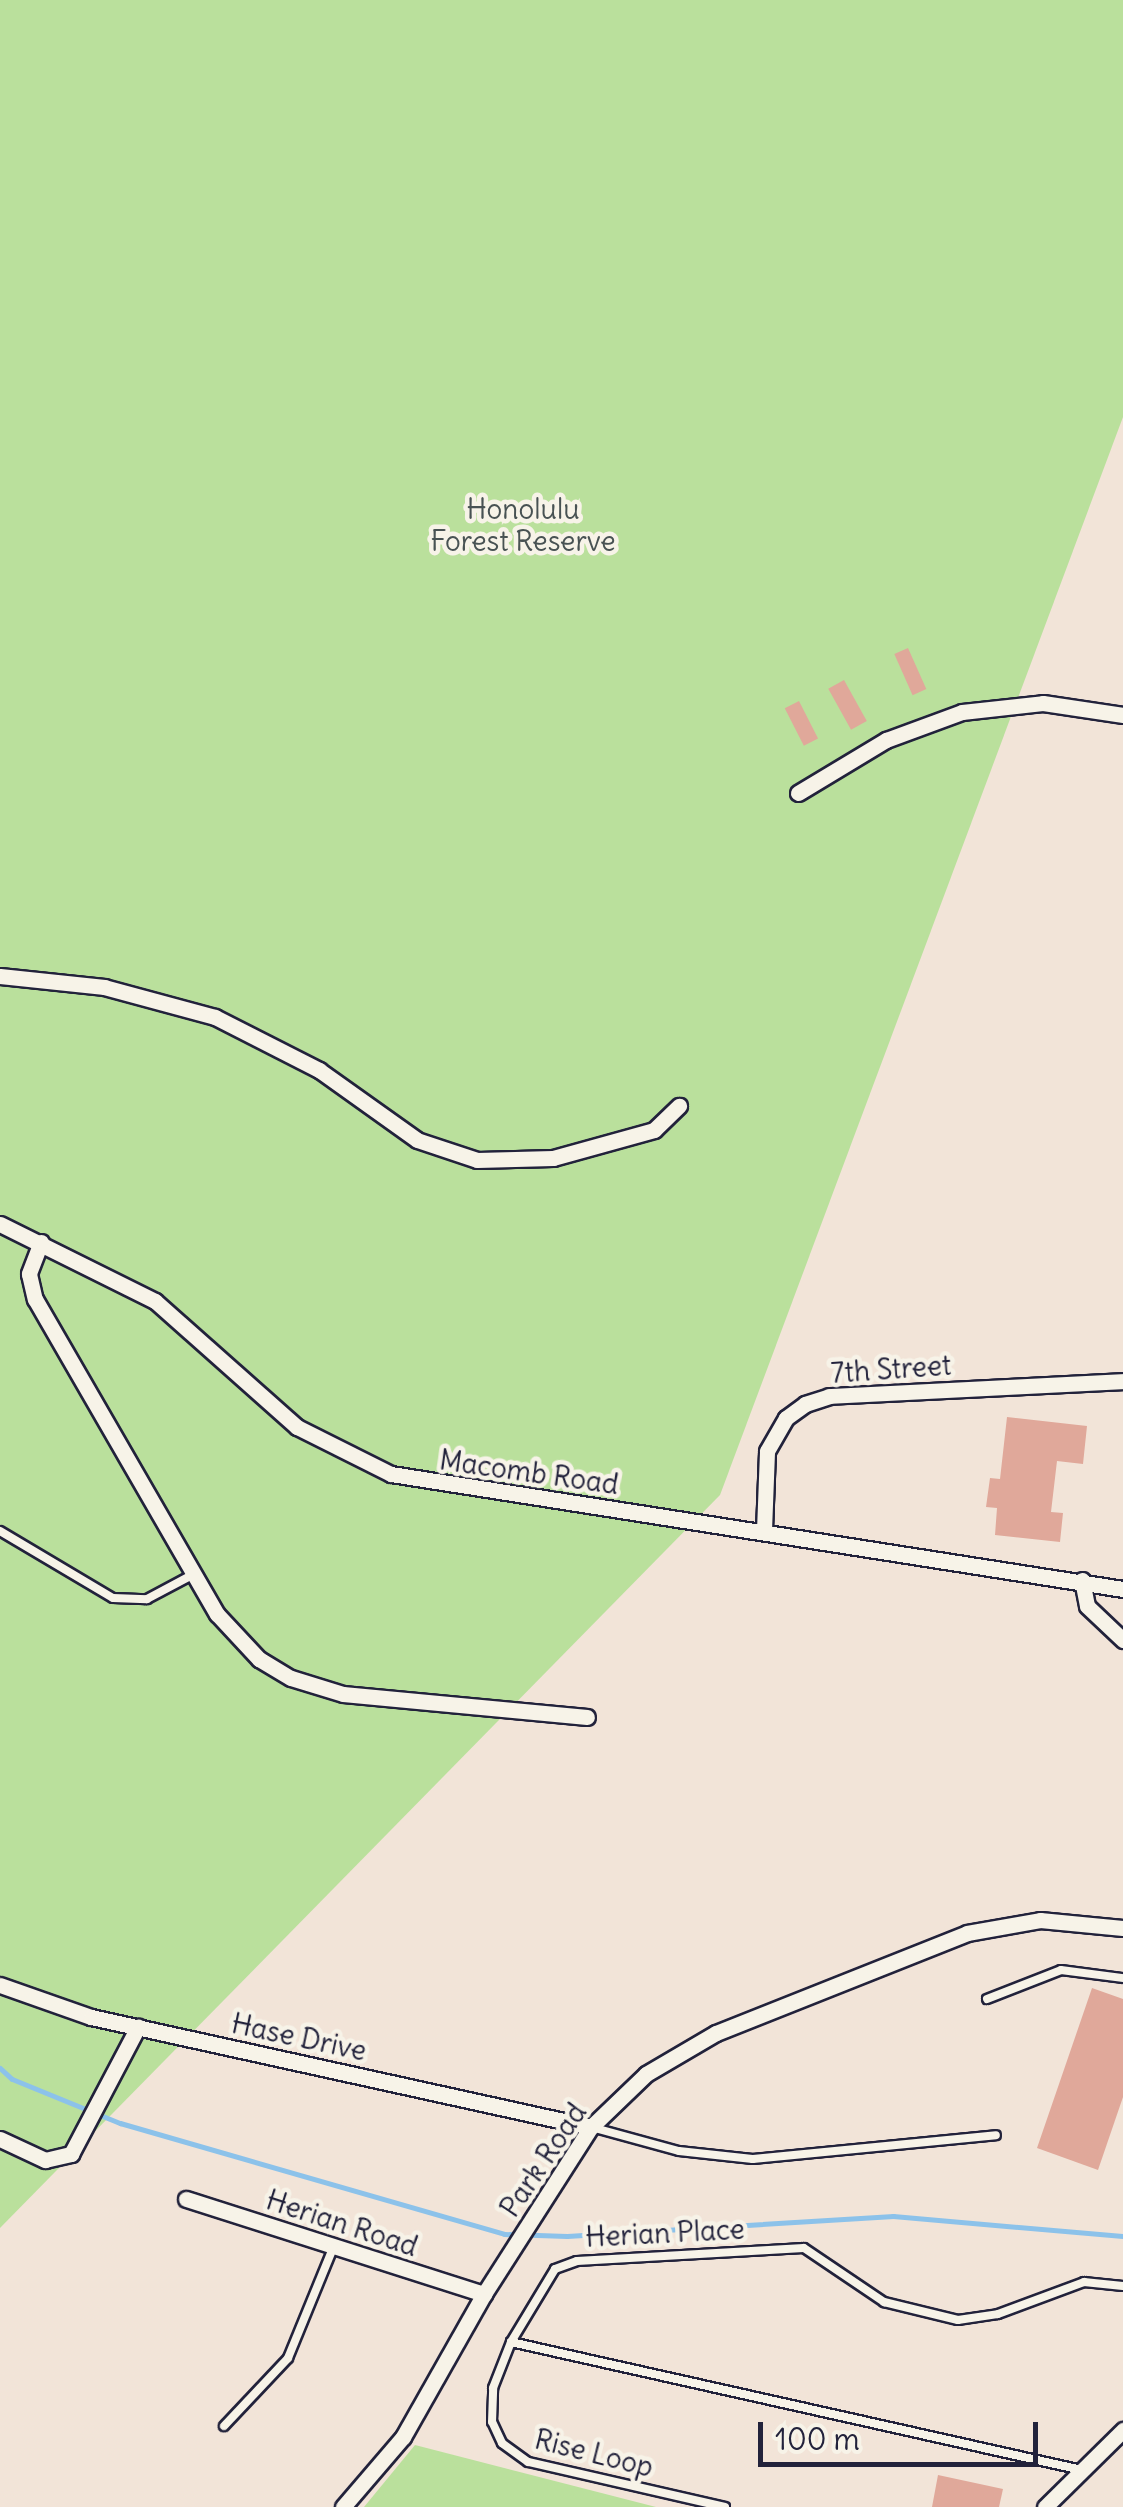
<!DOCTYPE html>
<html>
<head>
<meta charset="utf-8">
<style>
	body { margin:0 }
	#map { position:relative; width:1123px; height:2507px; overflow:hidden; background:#f2e4d8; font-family:Delius,sans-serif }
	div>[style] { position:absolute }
	.green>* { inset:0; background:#bae09c }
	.stream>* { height:5px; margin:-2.5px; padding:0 2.5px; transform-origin:2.5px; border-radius:2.5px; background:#8cc2ea }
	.building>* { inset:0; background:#e0a89a; transform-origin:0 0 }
	.roads { filter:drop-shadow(2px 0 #22223b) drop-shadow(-2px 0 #22223b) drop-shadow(0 2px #22223b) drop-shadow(0 -2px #22223b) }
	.lane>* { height:8px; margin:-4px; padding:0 4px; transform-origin:4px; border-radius:4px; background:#f7f3e8 }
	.street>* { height:15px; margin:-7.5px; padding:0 7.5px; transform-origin:7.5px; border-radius:7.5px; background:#f7f3e8 }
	span { translate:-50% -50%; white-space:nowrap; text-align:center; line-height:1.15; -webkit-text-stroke:9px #f7f3e8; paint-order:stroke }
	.park-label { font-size:28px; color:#485253 }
	.street-label { font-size:28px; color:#22223b }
	.scale { position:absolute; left:758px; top:2422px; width:280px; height:45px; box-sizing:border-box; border:5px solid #22223b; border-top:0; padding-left:12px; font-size:30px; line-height:35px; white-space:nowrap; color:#22223b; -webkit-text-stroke:8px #f7f3e8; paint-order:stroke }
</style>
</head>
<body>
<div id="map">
	<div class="green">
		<div style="clip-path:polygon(0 0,1123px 0,1123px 417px,720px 1495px,0 2228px)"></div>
		<div style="clip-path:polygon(415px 2445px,656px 2507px,364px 2507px)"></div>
	</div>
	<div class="stream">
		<div style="left:0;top:2068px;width:16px;rotate:43deg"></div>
		<div style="left:12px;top:2079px;width:117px;rotate:22.2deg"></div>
		<div style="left:120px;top:2123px;width:400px;rotate:16.1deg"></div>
		<div style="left:504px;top:2234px;width:63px;rotate:1.8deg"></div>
		<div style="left:567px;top:2236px;width:327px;rotate:-3.5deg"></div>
		<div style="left:893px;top:2216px;width:231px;rotate:5deg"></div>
	</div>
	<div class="building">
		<div style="left:908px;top:648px;width:45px;height:15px;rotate:66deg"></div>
		<div style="left:844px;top:680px;width:47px;height:18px;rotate:61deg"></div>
		<div style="left:799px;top:701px;width:42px;height:16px;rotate:63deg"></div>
		<div style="clip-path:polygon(1007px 1417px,1087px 1426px,1083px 1464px,1057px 1461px,1051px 1512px,1063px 1513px,1060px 1542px,995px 1535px,997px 1508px,986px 1507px,990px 1478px,1000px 1479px)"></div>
		<div style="clip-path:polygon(1092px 1988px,1123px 1999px,1123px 2097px,1098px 2170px,1037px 2148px)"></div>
		<div style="clip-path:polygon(938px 2475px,1003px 2489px,999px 2507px,932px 2507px)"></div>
	</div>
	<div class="roads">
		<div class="lane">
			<div style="left:0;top:1531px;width:131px;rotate:30.7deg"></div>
			<div style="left:113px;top:1598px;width:34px;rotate:2deg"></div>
			<div style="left:147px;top:1599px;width:53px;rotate:-28deg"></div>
			<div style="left:987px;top:1999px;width:79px;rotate:-21.4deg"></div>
			<div style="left:1061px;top:1970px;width:63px;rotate:7.4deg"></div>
			<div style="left:591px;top:2127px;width:91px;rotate:15.3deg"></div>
			<div style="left:679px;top:2151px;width:74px;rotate:6.2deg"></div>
			<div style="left:753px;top:2159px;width:244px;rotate:-5.6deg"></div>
			<div style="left:511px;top:2342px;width:585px;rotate:12.64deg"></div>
			<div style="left:224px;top:2426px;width:93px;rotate:-46.7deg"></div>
			<div style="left:288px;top:2358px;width:121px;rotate:-67.7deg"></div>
			<div style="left:725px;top:2507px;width:202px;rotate:-167.1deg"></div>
			<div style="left:528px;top:2462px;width:32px;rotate:-144deg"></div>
			<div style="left:502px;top:2443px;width:23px;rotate:-115deg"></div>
			<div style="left:492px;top:2422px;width:34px;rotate:-88deg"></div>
			<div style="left:493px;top:2388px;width:49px;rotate:-68.6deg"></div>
			<div style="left:511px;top:2342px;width:85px;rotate:-58.9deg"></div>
			<div style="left:555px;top:2269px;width:23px;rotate:-20deg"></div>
			<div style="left:577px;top:2261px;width:227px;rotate:-3.3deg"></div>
			<div style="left:804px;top:2248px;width:97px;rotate:34deg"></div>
			<div style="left:884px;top:2302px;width:76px;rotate:13.7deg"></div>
			<div style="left:958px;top:2320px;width:40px;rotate:-8.5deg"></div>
			<div style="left:998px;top:2314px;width:92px;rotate:-20.4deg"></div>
			<div style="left:1084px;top:2282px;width:39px;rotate:6deg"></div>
		</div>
		<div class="street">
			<div style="left:798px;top:793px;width:103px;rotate:-31.1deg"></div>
			<div style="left:886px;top:740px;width:81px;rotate:-20.2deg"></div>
			<div style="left:962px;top:712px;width:81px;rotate:-6.3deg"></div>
			<div style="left:1043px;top:703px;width:81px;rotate:8.5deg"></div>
			<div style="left:0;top:976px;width:105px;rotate:6deg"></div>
			<div style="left:104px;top:987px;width:115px;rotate:15.1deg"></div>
			<div style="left:215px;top:1017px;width:117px;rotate:27deg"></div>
			<div style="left:319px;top:1070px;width:120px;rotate:35.5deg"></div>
			<div style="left:417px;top:1140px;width:63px;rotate:18.4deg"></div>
			<div style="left:477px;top:1160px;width:76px;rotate:-1.5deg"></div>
			<div style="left:553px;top:1158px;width:105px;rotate:-15.5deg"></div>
			<div style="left:654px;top:1130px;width:35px;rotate:-44deg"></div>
			<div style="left:0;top:1224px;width:173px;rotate:26.4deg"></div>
			<div style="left:155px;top:1301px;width:190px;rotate:41.6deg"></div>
			<div style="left:297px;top:1427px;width:105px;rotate:26.6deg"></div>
			<div style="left:391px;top:1474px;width:741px;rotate:8.93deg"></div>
			<div style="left:41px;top:1242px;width:34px;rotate:111deg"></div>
			<div style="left:29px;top:1274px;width:26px;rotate:77deg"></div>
			<div style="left:35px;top:1299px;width:364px;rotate:60deg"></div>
			<div style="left:217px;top:1614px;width:62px;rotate:47deg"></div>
			<div style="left:259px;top:1659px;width:37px;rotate:31deg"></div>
			<div style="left:291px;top:1678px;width:54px;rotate:17.1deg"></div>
			<div style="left:343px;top:1694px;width:245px;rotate:5.4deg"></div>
			<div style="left:764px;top:1530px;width:79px;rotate:-87.8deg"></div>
			<div style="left:767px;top:1451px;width:38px;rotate:-60deg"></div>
			<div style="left:786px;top:1418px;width:24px;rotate:-36deg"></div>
			<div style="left:805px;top:1404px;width:25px;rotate:-18deg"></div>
			<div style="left:829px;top:1396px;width:294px;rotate:-2.9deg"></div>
			<div style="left:1082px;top:1580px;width:26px;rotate:79deg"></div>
			<div style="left:1087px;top:1606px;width:50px;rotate:43.4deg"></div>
			<div style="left:0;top:1985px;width:96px;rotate:19.4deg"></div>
			<div style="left:91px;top:2017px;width:512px;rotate:12.41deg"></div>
			<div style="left:0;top:2139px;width:50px;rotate:25deg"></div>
			<div style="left:45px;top:2160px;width:27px;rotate:-13deg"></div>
			<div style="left:71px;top:2154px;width:144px;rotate:-62.2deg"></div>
			<div style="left:186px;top:2199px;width:313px;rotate:17.7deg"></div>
			<div style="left:343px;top:2507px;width:92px;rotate:-49.4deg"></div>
			<div style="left:403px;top:2437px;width:164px;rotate:-60.5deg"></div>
			<div style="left:484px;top:2294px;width:198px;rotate:-57.4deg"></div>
			<div style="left:591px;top:2127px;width:76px;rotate:-43.9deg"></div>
			<div style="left:646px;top:2074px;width:81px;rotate:-30.4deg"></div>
			<div style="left:716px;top:2033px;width:270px;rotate:-21.7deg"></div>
			<div style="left:967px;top:1933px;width:74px;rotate:-10.1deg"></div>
			<div style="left:1040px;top:1920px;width:83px;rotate:5.5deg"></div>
			<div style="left:1045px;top:2507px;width:110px;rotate:-44.6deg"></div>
		</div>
	</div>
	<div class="park-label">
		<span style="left:523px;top:525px">Honolulu<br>Forest Reserve</span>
	</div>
	<div class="street-label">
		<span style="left:891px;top:1369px;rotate:-4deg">7th Street</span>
		<span style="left:529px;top:1472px;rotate:8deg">Macomb Road</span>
		<span style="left:299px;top:2037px;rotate:12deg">Hase Drive</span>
		<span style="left:543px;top:2160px;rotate:-56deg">Park Road</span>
		<span style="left:342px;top:2223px;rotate:18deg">Herian Road</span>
		<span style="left:665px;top:2233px;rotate:-3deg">Herian Place</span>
		<span style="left:594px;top:2453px;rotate:14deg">Rise Loop</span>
	</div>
	<div class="scale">100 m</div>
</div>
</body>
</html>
